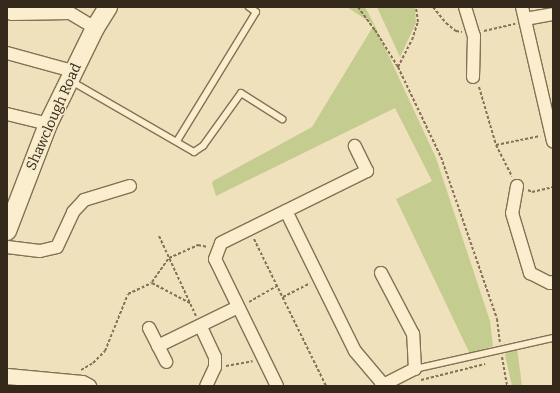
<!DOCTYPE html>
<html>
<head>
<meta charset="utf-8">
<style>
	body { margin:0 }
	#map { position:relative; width:560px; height:393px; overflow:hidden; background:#efe1bb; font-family:Bitter,serif }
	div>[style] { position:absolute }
	.green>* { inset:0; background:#c4cc8f }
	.path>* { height:2px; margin-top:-1px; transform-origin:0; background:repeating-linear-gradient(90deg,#867055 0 3px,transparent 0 5px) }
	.roads { filter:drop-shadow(1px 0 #867055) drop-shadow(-1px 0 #867055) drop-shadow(0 1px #867055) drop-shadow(0 -1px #867055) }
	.service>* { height:6px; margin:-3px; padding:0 3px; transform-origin:3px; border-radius:3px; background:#faeece }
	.minor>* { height:12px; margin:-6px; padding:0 6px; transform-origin:6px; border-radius:6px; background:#faeece }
	.tertiary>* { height:15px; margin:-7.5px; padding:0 7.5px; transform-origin:7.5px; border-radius:7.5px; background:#faeece }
	.secondary>* { height:18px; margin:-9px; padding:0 9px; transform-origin:9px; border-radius:9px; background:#faeece }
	span { translate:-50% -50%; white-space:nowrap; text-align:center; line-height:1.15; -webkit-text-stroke:3px #f6ebcb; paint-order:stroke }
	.street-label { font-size:14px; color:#34281a }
	.frame { position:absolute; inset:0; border:8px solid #34281a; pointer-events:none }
</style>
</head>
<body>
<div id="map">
	<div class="green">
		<div style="clip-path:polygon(347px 7px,365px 7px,374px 24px,436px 158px,490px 321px,493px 346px,470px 354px,396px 199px,432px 181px,395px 108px,216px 196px,212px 183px,213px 181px,312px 127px,374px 25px)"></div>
		<div style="clip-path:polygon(377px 7px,414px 7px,415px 9px,416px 23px,400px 57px)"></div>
		<div style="clip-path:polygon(517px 348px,522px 386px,512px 386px,505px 355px,508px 351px)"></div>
	</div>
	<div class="path">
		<div style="left:358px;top:7px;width:29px;rotate:54deg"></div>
		<div style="left:375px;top:30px;width:44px;rotate:58.1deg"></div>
		<div style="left:398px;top:67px;width:100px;rotate:64.5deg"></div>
		<div style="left:441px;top:157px;width:171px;rotate:70.9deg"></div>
		<div style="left:497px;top:319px;width:23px;rotate:83deg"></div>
		<div style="left:433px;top:7px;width:21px;rotate:51deg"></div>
		<div style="left:446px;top:23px;width:13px;rotate:39deg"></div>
		<div style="left:456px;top:31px;width:6px;rotate:9deg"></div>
		<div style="left:484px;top:31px;width:32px;rotate:-13deg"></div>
		<div style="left:398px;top:67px;width:30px;rotate:-63deg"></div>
		<div style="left:412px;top:40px;width:19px;rotate:-72deg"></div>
		<div style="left:418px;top:22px;width:15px;rotate:-98deg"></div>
		<div style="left:479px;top:87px;width:60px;rotate:73.7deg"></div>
		<div style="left:496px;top:145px;width:35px;rotate:63deg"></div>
		<div style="left:496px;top:145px;width:45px;rotate:-11.6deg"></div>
		<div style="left:528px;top:190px;width:4px;rotate:27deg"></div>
		<div style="left:532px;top:192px;width:22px;rotate:-13deg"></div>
		<div style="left:159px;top:236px;width:88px;rotate:65.2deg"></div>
		<div style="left:254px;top:239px;width:164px;rotate:63.9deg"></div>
		<div style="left:152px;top:282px;width:29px;rotate:-55deg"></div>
		<div style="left:169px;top:258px;width:32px;rotate:-24deg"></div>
		<div style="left:198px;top:245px;width:10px;rotate:11deg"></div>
		<div style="left:283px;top:297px;width:30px;rotate:-27deg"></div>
		<div style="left:249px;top:302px;width:32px;rotate:-30deg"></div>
		<div style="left:502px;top:357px;width:29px;rotate:80deg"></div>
		<div style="left:226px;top:366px;width:27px;rotate:-10deg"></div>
		<div style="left:81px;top:370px;width:14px;rotate:-30deg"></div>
		<div style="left:93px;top:363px;width:17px;rotate:-45deg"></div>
		<div style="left:105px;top:351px;width:61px;rotate:-68deg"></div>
		<div style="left:128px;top:294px;width:26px;rotate:-25deg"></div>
		<div style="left:152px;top:283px;width:43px;rotate:27.8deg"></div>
		<div style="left:421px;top:380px;width:66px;rotate:-14deg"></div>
	</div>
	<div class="roads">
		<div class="service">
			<div style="left:71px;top:81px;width:142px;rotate:30deg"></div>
			<div style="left:194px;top:152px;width:11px;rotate:-34deg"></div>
			<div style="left:203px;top:146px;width:65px;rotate:-54.4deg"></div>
			<div style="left:241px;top:93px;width:49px;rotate:32.4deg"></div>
			<div style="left:177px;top:141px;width:151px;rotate:-58.5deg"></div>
			<div style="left:256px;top:12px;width:9px;rotate:-144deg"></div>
			<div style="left:415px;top:369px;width:141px;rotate:-12.7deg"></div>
		</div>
		<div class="minor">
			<div style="left:465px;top:7px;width:30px;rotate:73deg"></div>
			<div style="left:474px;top:36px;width:41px;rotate:91.4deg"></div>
			<div style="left:522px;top:7px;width:138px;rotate:77deg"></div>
			<div style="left:7px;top:12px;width:5px;rotate:22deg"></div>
			<div style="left:12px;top:14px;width:58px;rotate:-1deg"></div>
			<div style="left:70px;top:13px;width:29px;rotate:31deg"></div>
			<div style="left:525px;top:19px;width:28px;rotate:-10deg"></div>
			<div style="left:7px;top:53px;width:68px;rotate:15.3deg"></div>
			<div style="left:7px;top:114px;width:42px;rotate:13.7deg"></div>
			<div style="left:517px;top:186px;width:27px;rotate:100deg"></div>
			<div style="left:512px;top:213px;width:63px;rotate:73.3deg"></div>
			<div style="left:530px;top:273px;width:22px;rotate:27deg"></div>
			<div style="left:550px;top:283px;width:3px;rotate:-18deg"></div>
			<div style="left:286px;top:211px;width:156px;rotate:63.8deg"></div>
			<div style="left:355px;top:351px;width:43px;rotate:49.7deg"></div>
			<div style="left:7px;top:247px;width:33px;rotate:7deg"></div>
			<div style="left:40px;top:251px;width:17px;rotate:-13deg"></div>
			<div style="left:57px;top:247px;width:38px;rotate:-65deg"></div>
			<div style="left:73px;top:212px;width:16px;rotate:-47deg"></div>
			<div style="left:84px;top:200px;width:48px;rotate:-16.9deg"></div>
			<div style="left:201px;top:327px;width:33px;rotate:65deg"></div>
			<div style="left:215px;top:357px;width:10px;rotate:90deg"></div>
			<div style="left:215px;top:367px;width:21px;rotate:115deg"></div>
			<div style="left:149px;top:328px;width:38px;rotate:63deg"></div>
			<div style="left:158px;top:346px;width:89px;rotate:-26deg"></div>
			<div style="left:277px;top:386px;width:141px;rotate:-116deg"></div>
			<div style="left:215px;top:259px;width:17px;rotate:-69deg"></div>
			<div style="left:221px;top:243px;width:163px;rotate:-26.3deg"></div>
			<div style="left:367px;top:171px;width:28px;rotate:-116deg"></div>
			<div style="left:381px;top:386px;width:38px;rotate:-27deg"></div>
			<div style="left:415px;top:369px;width:35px;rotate:-93deg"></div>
			<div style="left:413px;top:334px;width:69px;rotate:-117.7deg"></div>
		</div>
		<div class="tertiary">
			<div style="left:7px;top:376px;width:75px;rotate:5.3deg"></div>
			<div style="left:82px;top:383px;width:7px;rotate:27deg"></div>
		</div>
		<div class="secondary">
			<div style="left:7px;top:231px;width:115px;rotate:-69deg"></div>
			<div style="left:48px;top:124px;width:107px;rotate:-63.9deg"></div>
			<div style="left:95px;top:28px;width:25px;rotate:-58deg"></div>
		</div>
	</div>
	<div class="street-label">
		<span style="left:54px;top:117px;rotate:-66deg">Shawclough Road</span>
	</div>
	<div class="frame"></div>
</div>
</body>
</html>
